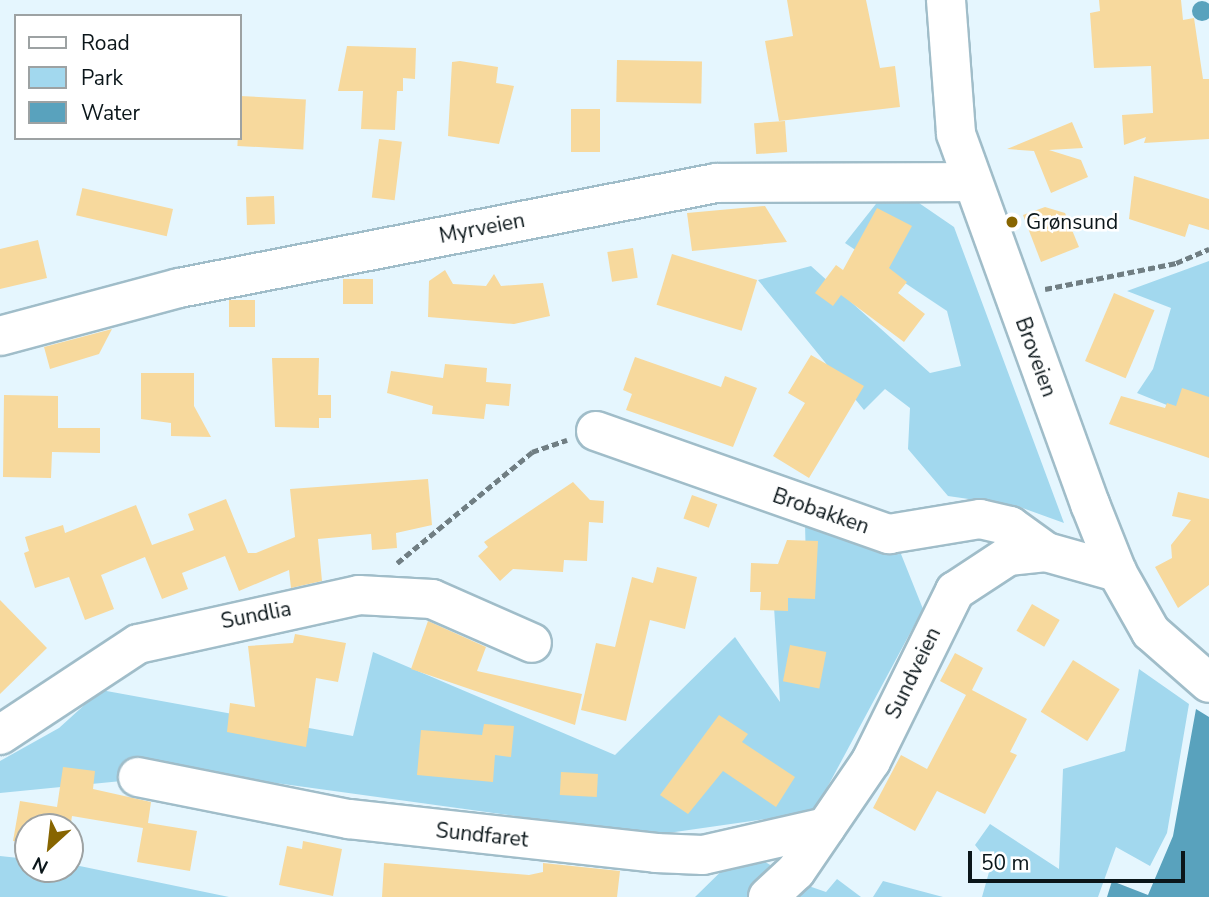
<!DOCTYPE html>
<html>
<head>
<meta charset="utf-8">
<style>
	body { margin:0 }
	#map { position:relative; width:1209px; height:897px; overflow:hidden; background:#e5f6fe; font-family:"Nunito Sans",sans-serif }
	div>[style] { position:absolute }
	.green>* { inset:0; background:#a2d8ee }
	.water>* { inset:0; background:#59a2bd }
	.round { border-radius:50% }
	.building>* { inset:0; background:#f7d99d; transform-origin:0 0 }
	.path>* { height:4.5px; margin-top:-2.25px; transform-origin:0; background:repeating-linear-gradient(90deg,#707e83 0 7px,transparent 0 10.5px) }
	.roads { filter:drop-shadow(2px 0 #a0bdc9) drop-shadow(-2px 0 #a0bdc9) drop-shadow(0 2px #a0bdc9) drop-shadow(0 -2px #a0bdc9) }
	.minor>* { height:38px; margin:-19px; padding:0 19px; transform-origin:19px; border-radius:19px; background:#fff }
	.dots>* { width:19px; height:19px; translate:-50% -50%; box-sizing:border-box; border:4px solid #fff; border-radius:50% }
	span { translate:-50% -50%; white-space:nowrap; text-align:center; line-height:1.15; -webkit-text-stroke:5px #fff; paint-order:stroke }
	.poi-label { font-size:21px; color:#0b161a }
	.left { translate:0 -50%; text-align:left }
	.street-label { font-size:21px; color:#0b161a }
	.legend { position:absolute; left:14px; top:14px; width:228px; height:126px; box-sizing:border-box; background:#fff; border:2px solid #9da2a3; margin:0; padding:9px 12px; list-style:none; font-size:21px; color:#0b161a }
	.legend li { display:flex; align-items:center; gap:14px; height:35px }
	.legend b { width:35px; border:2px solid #9da2a3 }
	.north { position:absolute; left:14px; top:813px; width:70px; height:70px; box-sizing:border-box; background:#fff; border:2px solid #9da2a3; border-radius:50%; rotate:207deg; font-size:19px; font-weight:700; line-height:28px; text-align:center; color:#0b161a }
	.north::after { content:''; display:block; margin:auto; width:24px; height:32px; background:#876500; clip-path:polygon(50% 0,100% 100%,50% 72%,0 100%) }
	.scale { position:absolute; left:968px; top:851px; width:217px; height:32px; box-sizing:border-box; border:4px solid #0b161a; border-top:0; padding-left:9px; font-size:21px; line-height:24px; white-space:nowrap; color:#0b161a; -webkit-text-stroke:5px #fff; paint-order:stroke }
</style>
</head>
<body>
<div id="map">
	<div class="green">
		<div style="clip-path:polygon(883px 195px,919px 203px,954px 227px,1064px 523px,1017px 506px,948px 496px,908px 449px,910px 408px,885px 389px,864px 410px,758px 280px,811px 266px,930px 373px,961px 366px,947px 311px,845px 243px)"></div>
		<div style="clip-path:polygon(1209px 261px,1209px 422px,1137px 393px,1153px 369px,1171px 308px,1127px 291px)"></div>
		<div style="clip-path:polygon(805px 524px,901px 554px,923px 609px,814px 812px,654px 835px,203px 773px,0 793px,0 761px,59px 728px,101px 690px,353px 736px,373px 652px,615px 755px,735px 637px,780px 702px,774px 607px,806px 564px)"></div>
		<div style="clip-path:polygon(1139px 669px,1189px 704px,1167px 833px,1150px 866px,1116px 847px,1098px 897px,982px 897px,991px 865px,975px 845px,990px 824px,1059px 869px,1063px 769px,1125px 751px)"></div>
		<div style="clip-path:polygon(744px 849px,800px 883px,826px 892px,837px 879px,861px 897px,695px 897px)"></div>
		<div style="clip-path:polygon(0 856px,28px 859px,28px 869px,70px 864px,229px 897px,0 897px)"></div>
		<div style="clip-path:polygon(883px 881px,943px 897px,873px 897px)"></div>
	</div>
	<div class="water">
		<div class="round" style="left:1192px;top:1px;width:20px;height:20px"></div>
		<div style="clip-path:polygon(1196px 709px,1209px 717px,1209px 897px,1107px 897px,1112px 881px,1148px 895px,1173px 836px)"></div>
	</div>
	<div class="building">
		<div style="clip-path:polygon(787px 0,866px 0,880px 68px,895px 66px,900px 107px,779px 121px,765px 41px,793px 36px)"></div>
		<div style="clip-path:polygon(1099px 0,1181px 0,1183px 20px,1194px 18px,1203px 79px,1209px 79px,1209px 139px,1144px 143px,1146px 137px,1124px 145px,1122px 115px,1153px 113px,1151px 66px,1094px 68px,1090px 13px,1100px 11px)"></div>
		<div style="clip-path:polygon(347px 46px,416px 48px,415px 79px,403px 78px,403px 91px,397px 91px,395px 130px,361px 129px,363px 91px,338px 91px)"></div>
		<div style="left:617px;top:60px;width:85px;height:42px;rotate:1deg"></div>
		<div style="clip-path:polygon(460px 61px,498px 67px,496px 83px,514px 86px,499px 144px,448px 136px,452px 62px)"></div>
		<div style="left:240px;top:96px;width:66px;height:50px;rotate:3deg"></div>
		<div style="left:571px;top:109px;width:29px;height:43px"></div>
		<div style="left:785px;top:121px;width:31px;height:31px;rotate:86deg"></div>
		<div style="clip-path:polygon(1072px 122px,1083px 148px,1049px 150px,1081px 160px,1088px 177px,1051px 193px,1034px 151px,1007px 149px)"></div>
		<div style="left:379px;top:139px;width:23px;height:59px;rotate:7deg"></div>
		<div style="clip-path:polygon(1134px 176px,1209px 199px,1209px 230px,1189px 224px,1185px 237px,1129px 219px)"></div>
		<div style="left:274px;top:196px;width:28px;height:28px;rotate:88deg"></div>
		<div style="clip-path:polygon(765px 206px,787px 242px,692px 251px,687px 213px)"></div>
		<div style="clip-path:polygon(1045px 207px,1065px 213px,1079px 247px,1041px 262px,1023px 215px)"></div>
		<div style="clip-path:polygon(877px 208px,912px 226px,889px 268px,907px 282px,898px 293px,925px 314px,904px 342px,841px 295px,833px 306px,815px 293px,836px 265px,843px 270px)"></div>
		<div style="left:173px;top:209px;width:28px;height:93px;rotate:103deg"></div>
		<div style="clip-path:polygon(38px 240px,47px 278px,0 289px,0 249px)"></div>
		<div style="left:633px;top:248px;width:30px;height:26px;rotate:81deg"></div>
		<div style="left:672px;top:254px;width:89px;height:53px;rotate:17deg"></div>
		<div style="clip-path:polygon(445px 270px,453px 284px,486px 286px,494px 274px,501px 286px,543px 283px,550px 316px,514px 324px,428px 317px,429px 281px)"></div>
		<div style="left:343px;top:279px;width:30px;height:25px"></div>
		<div style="left:1114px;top:293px;width:44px;height:74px;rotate:23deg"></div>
		<div style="left:229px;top:300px;width:26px;height:27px"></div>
		<div style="clip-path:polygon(112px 329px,99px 354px,50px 369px,44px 347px)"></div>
		<div style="clip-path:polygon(811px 355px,864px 386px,809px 478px,773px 456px,805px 403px,788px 393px)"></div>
		<div style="clip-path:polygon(635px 357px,721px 387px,725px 376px,757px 388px,733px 447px,626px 410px,632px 394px,623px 390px)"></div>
		<div style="clip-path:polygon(272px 358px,319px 358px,318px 395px,331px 395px,331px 418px,319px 418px,319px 428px,275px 427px)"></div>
		<div style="clip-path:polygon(445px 364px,487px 368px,486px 382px,511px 384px,509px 406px,486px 404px,484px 419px,432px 414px,433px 406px,387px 393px,391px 371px,443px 378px)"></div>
		<div style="clip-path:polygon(141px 373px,194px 373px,194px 406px,211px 437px,171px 436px,171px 423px,141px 419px)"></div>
		<div style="clip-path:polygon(1182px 388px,1209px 397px,1209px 458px,1109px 424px,1121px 396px,1165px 408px,1167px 403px,1176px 406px)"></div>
		<div style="clip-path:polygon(4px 395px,58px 396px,58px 428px,100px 428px,100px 453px,52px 452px,51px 478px,3px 477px)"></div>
		<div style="clip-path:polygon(428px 479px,432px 525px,396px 533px,397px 548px,372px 550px,371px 534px,318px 539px,322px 581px,291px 588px,289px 570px,239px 591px,225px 556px,182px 573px,188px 589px,162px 599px,145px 557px,101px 575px,114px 609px,85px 620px,69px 577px,35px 588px,24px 553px,29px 551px,25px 537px,63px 525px,65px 533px,136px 505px,152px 545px,194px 530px,188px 514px,226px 499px,248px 553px,256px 553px,295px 537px,290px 489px)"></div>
		<div style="clip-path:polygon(573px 482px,590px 500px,604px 501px,603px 523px,589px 522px,587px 561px,564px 560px,563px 572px,513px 569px,500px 581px,478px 556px,488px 547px,484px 542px)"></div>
		<div style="clip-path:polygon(1178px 492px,1209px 499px,1209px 585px,1178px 608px,1155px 567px,1172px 558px,1171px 545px,1191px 520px,1172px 516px)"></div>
		<div style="left:692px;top:495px;width:27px;height:25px;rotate:20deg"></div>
		<div style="clip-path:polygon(787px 540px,818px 541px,815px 599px,788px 598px,788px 611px,760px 610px,761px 592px,750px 592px,751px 563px,778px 564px)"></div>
		<div style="clip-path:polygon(657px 567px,697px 577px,685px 629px,650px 620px,626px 721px,581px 710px,596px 643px,615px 647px,632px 577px,653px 583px)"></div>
		<div style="clip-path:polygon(0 600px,47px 648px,0 694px)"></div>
		<div style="left:1032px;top:604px;width:32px;height:31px;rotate:30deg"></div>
		<div style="clip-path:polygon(428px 621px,486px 647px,477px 671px,582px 694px,575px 725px,411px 669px)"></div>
		<div style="clip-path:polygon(295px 634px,346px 643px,338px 682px,316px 678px,306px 747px,227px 732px,230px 703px,255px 707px,248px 646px,293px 643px)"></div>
		<div style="left:790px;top:645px;width:37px;height:37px;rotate:11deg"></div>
		<div style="clip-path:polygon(955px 653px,983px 668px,972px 690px,1027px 719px,1010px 752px,1017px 755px,985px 814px,937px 791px,915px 831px,873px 808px,901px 755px,927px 769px,966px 695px,940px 681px)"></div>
		<div style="left:1073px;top:660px;width:55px;height:61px;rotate:32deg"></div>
		<div style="clip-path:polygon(719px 715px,748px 734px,742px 742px,795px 777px,776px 807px,723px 771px,688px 814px,660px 795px)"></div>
		<div style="clip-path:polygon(484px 724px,514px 726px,511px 757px,495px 755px,493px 782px,417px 775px,421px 730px,482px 735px)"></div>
		<div style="clip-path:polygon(63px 767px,95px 771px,93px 789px,151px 802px,148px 823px,197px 831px,190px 871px,137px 862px,143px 828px,72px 816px,70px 829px,28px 827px,28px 843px,13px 841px,20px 801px,57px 807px)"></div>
		<div style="left:561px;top:772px;width:37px;height:23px;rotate:3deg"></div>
		<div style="clip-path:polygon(303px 841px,342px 849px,333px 896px,279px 885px,287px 846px,302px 849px)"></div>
		<div style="clip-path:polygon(384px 863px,529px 875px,543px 872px,543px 863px,620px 871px,617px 897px,382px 897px)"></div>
	</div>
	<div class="path">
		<div style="left:1045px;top:289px;width:134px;rotate:-11.2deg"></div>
		<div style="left:1176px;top:263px;width:36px;rotate:-23deg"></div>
		<div style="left:397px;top:563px;width:175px;rotate:-39.4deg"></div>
		<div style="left:532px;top:452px;width:37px;rotate:-19deg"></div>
	</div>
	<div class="roads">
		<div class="minor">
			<div style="left:946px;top:0;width:134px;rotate:85.7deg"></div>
			<div style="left:956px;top:134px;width:394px;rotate:70.1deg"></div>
			<div style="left:1090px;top:504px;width:73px;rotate:68.3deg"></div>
			<div style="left:1117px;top:572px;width:69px;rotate:60.5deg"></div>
			<div style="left:1151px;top:632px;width:77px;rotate:41.3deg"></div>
			<div style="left:0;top:336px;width:185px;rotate:-15deg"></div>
			<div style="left:179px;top:288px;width:547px;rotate:-11.06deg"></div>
			<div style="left:716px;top:183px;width:255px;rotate:-0.2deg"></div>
			<div style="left:596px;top:431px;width:311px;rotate:19.4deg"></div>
			<div style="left:889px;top:534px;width:92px;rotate:-9.4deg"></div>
			<div style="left:980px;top:519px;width:31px;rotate:13deg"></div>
			<div style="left:1010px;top:526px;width:44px;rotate:35.8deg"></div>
			<div style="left:0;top:735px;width:165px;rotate:-33.4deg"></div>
			<div style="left:138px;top:644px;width:226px;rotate:-12.5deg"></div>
			<div style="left:359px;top:595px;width:73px;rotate:3.1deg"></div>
			<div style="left:432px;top:599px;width:109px;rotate:23.7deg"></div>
			<div style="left:138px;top:777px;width:215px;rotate:11.3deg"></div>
			<div style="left:349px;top:819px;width:309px;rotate:6.3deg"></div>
			<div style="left:656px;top:853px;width:47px;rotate:2.4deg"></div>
			<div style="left:703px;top:855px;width:126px;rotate:-12.8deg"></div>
			<div style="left:768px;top:897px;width:38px;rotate:-43deg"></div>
			<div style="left:796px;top:871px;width:133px;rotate:-55.7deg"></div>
			<div style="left:871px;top:761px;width:190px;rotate:-63.7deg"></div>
			<div style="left:955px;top:591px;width:64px;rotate:-33.4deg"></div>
			<div style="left:1008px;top:556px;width:38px;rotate:-6deg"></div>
			<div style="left:1046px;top:552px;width:74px;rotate:15.7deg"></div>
		</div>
	</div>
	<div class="dots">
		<div style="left:1012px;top:222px;background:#876500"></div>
	</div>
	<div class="poi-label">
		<span class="left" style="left:1026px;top:222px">Grønsund</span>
	</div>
	<div class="street-label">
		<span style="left:482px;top:228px;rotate:-11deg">Myrveien</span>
		<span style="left:1036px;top:357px;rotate:70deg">Broveien</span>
		<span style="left:821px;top:511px;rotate:19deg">Brobakken</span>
		<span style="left:256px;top:615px;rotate:-11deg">Sundlia</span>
		<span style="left:913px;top:673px;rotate:-64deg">Sundveien</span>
		<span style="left:482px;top:835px;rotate:6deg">Sundfaret</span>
	</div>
	<ul class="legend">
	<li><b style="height:9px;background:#fff"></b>Road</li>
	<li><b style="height:19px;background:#a2d8ee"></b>Park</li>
	<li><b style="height:19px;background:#59a2bd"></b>Water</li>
	</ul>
	<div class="north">N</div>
	<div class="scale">50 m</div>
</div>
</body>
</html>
